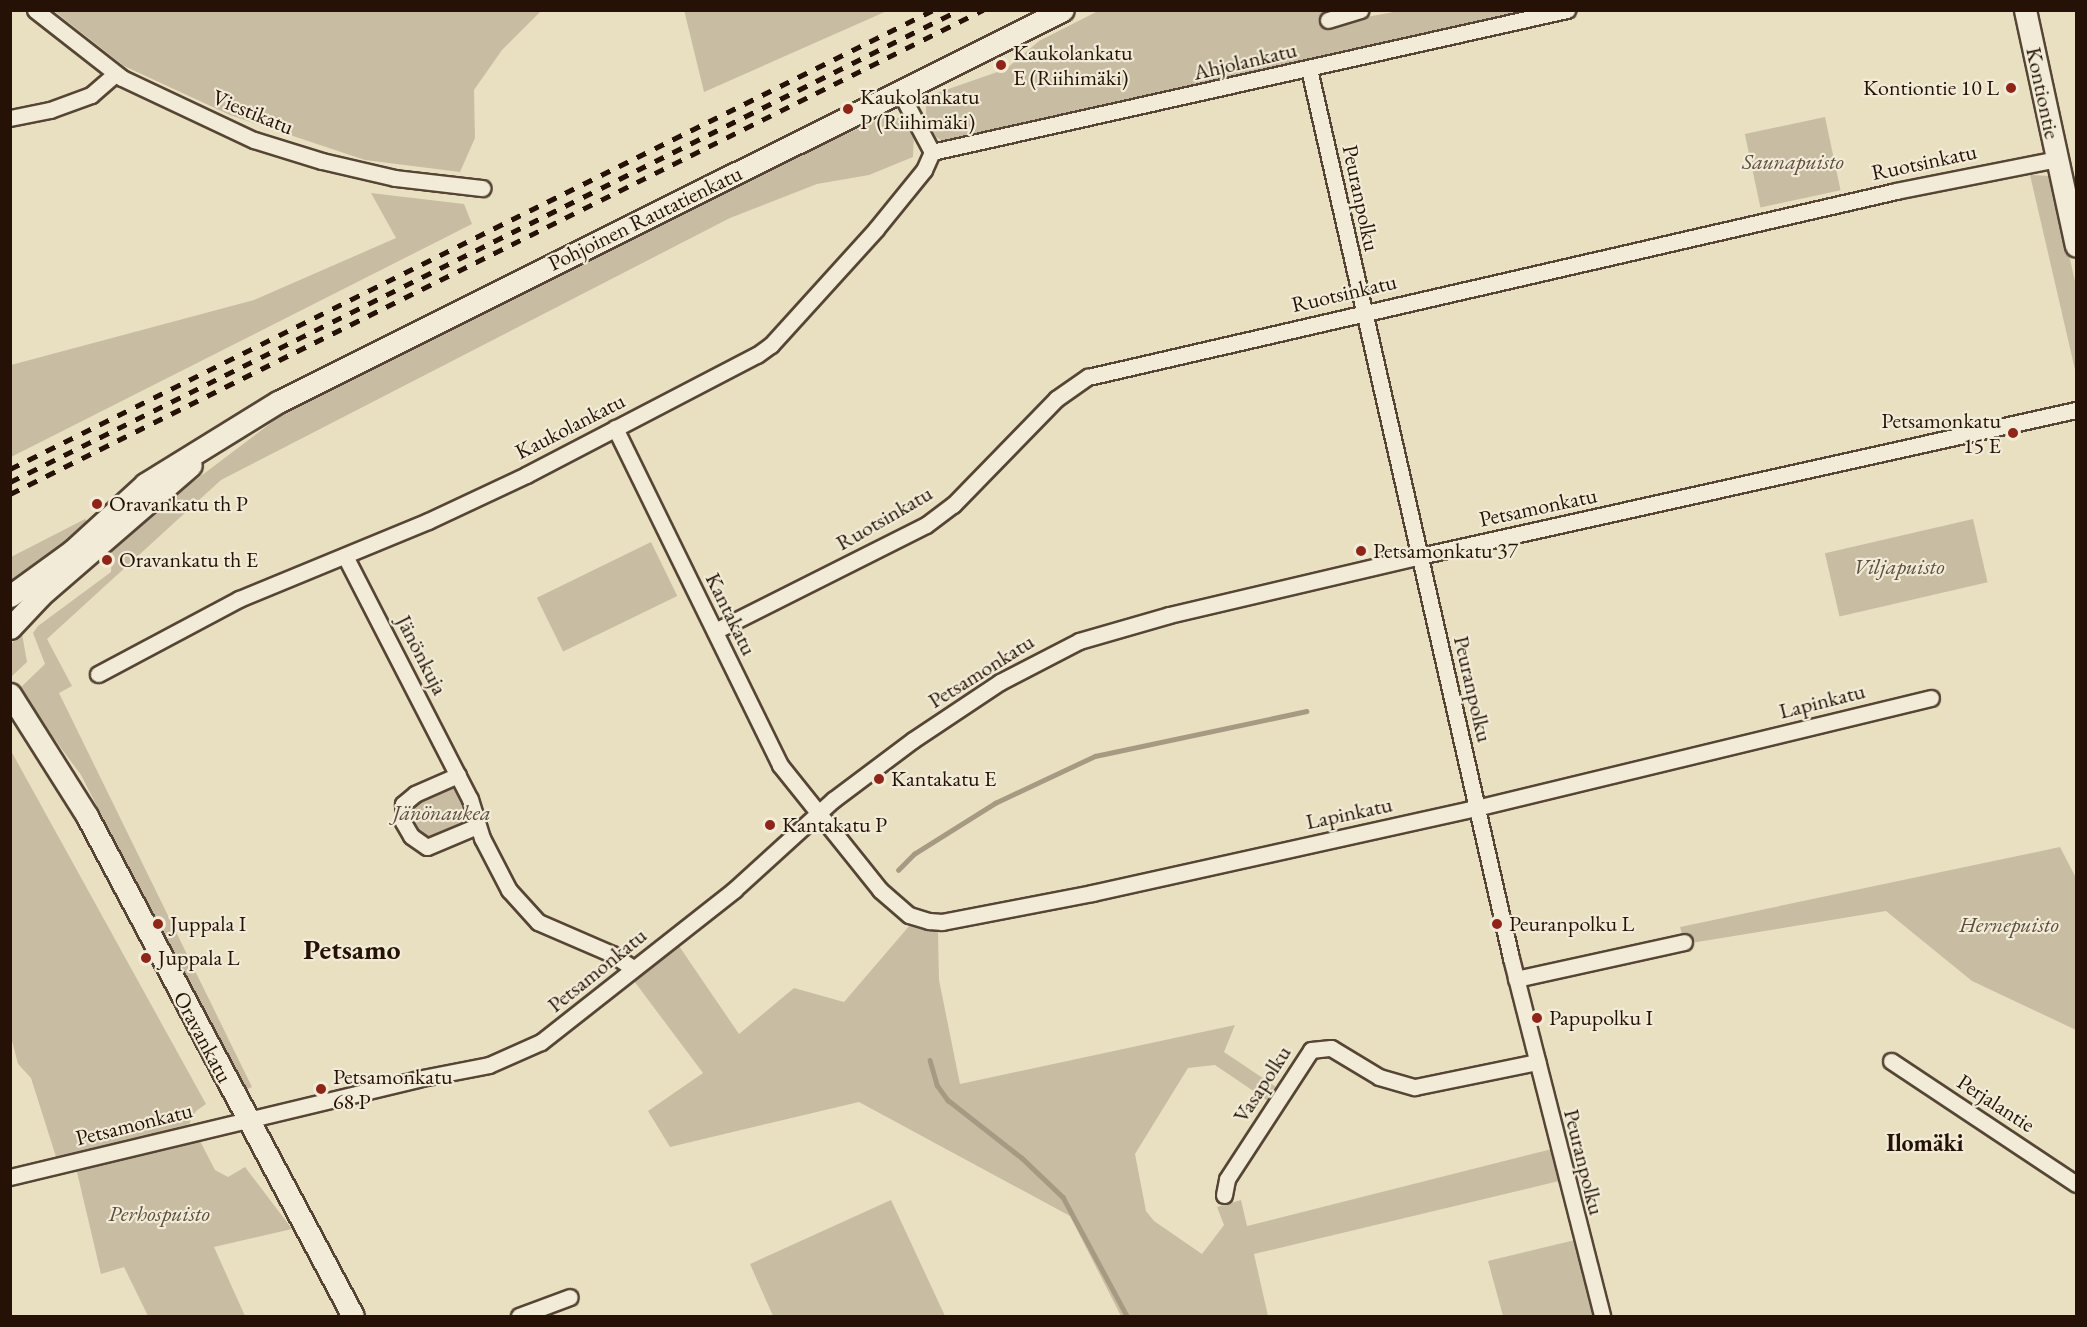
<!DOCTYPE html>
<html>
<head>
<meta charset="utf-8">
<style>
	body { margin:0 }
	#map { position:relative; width:2087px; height:1327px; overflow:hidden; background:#e9e0c2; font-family:"EB Garamond",serif }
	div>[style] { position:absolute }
	.green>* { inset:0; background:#c8bda2; transform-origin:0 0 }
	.stream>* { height:4.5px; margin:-2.25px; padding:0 2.25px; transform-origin:2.25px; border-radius:2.25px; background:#a69a82 }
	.roads { filter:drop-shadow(2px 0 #564534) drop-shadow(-2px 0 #564534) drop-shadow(0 2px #564534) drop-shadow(0 -2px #564534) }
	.street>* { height:15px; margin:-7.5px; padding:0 7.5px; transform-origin:7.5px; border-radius:7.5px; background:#f1ebd7 }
	.secondary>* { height:21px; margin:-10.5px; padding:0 10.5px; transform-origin:10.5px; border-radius:10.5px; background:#f1ebd7 }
	.rail>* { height:4.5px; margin-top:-2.25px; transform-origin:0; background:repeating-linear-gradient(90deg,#251105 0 10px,transparent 0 20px) }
	.dots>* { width:16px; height:16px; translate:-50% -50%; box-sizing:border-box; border:3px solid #f1ebd7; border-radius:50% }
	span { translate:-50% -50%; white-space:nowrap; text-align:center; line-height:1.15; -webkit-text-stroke:4.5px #f1ebd7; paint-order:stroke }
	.poi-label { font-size:22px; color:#251105 }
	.left { translate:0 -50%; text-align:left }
	.right { translate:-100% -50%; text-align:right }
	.street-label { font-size:22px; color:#251105 }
	.park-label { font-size:22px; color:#5e4d3c; font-style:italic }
	.neighbourhood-label { font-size:24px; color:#251105; font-weight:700 }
	.district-label { font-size:28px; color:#251105; font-weight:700 }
	.frame { position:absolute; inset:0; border:12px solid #251105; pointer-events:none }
</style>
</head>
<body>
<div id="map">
	<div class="green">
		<div style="clip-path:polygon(684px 10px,887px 10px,887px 11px,704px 92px)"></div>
		<div style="clip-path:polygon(54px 11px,541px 11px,502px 50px,474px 90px,475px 138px,460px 172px,365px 160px,230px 115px,124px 66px)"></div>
		<div style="clip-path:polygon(1098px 11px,1333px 11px,1323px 20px,1324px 25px,1399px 11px,1532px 11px,944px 142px,936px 137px,926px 119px,926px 107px,934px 94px,1006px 69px,1039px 41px)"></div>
		<div style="clip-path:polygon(884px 117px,901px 118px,907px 124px,914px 133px,913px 157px,869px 175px,817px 184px,730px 218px,221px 480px,47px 639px,72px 686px,59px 693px,252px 1087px,243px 1091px,81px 775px,18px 690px,45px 664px,33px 633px,38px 626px,111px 572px,112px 551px,189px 485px,292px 407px,774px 166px)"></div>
		<div style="left:1825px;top:117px;width:75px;height:82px;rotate:78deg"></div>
		<div style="clip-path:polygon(2030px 175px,2049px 176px,2054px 187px,2076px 286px,2076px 374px)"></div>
		<div style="clip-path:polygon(371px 193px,464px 204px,472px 224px,11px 457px,11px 365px,254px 300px,396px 238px)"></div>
		<div style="clip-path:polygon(85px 519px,88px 522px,63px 550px,11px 587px,11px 557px)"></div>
		<div style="left:1973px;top:519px;width:65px;height:152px;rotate:77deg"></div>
		<div style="left:651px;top:542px;width:60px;height:127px;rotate:64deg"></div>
		<div style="clip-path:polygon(21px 628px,27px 662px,11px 677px,11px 645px)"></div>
		<div style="clip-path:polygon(10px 749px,206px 1104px,196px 1111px,189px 1124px,57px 1160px,31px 1078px,18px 1064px,11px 1037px)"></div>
		<div style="clip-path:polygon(452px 787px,460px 788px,471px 815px,464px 825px,427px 841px,415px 825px,412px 811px,419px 799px)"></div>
		<div style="clip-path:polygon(2060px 847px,2076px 878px,2076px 1030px,1972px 981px,1886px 911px,1685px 944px,1680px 927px)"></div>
		<div style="clip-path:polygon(910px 925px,938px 931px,939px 980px,960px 1084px,1235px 1025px,1224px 1052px,1276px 1087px,1268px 1101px,1215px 1065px,1188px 1068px,1135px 1154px,1146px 1211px,1154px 1221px,1202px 1254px,1224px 1225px,1217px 1207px,1241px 1200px,1247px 1226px,1552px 1149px,1559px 1181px,1254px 1254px,1268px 1316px,1121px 1316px,1070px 1216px,859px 1102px,670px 1147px,648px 1111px,703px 1073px,634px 981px,679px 946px,739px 1034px,794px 988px,844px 1002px)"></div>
		<div style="clip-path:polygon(200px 1141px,215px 1170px,228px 1177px,245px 1167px,292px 1229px,214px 1247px,245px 1316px,148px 1316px,124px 1267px,101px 1274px,76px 1168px)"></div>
		<div style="clip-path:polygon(891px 1200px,945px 1316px,773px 1316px,750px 1264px)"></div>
		<div style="clip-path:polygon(1575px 1240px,1596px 1316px,1503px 1316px,1488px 1261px)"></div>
	</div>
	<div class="stream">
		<div style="left:898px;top:870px;width:23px;rotate:-45deg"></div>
		<div style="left:914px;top:854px;width:96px;rotate:-32.2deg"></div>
		<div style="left:995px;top:803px;width:110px;rotate:-25.2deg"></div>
		<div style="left:1095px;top:756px;width:216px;rotate:-12deg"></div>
		<div style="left:930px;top:1060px;width:26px;rotate:74deg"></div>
		<div style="left:937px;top:1085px;width:19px;rotate:54deg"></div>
		<div style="left:948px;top:1100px;width:94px;rotate:38.1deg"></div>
		<div style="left:1022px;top:1158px;width:57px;rotate:43.6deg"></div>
		<div style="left:1063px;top:1197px;width:135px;rotate:61.7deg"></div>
	</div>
	<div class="roads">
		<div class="street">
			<div style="left:35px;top:10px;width:110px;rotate:38deg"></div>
			<div style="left:122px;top:78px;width:146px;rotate:25.2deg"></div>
			<div style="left:254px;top:140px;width:71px;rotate:17.2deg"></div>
			<div style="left:322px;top:161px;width:75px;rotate:13.1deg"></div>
			<div style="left:395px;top:178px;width:88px;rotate:6.6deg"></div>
			<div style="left:1328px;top:20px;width:34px;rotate:-17deg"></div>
			<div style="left:1309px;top:69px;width:912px;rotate:77.2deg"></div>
			<div style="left:1511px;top:958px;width:369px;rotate:75.7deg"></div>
			<div style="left:10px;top:118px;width:41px;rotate:-11.3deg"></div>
			<div style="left:50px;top:110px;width:44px;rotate:-20.1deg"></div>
			<div style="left:91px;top:95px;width:32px;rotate:-41deg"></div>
			<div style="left:932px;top:152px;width:651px;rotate:-12.61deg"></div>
			<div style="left:615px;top:428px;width:375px;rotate:63.9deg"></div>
			<div style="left:780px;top:765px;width:160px;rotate:51.3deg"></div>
			<div style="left:880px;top:890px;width:38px;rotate:41deg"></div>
			<div style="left:909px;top:915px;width:21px;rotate:17deg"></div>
			<div style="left:929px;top:921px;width:13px;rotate:4deg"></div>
			<div style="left:942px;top:922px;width:153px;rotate:-10.9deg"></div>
			<div style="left:1092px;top:893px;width:393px;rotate:-12.5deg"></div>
			<div style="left:1476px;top:808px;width:468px;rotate:-13.6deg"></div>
			<div style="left:345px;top:556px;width:273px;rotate:62.8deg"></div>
			<div style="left:470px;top:799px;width:41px;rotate:72.9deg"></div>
			<div style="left:482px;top:838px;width:59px;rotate:62.6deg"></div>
			<div style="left:509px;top:890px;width:43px;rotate:47.8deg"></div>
			<div style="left:538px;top:922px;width:81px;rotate:23.4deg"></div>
			<div style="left:612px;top:954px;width:25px;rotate:34deg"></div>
			<div style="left:715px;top:631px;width:236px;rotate:-26.7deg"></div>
			<div style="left:926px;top:525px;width:34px;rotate:-37deg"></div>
			<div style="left:953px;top:505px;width:148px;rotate:-45.8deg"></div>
			<div style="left:1056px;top:399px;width:39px;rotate:-35deg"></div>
			<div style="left:1088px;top:377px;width:829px;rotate:-12.96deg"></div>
			<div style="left:1896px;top:191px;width:164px;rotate:-11.2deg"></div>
			<div style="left:98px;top:674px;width:160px;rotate:-28deg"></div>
			<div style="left:239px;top:599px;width:204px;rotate:-22.4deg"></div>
			<div style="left:428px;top:521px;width:108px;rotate:-25.1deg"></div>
			<div style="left:526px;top:475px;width:260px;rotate:-27.5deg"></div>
			<div style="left:757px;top:355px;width:17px;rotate:-36deg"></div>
			<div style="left:771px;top:345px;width:156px;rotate:-47.8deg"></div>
			<div style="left:876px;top:229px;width:76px;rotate:-50.9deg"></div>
			<div style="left:924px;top:170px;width:20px;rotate:-66deg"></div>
			<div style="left:932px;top:152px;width:66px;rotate:-118.1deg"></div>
			<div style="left:458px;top:775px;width:47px;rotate:156.2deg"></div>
			<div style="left:415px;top:794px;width:16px;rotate:140deg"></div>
			<div style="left:403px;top:804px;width:18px;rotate:90deg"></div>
			<div style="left:403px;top:822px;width:16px;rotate:60deg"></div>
			<div style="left:411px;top:836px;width:19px;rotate:35deg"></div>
			<div style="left:427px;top:847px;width:54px;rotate:-22.8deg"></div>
			<div style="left:1516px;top:979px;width:172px;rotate:-12.4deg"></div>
			<div style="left:1891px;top:1061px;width:222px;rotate:33.6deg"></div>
			<div style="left:10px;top:1177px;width:419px;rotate:-13.5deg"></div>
			<div style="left:417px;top:1079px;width:73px;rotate:-11deg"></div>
			<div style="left:489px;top:1065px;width:57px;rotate:-23.9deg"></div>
			<div style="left:541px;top:1042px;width:246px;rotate:-38.2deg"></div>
			<div style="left:734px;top:890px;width:134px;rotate:-42.3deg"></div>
			<div style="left:833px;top:800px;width:100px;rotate:-36.9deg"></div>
			<div style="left:913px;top:740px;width:105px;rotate:-33.7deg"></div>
			<div style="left:1000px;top:682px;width:89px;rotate:-27.4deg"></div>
			<div style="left:1079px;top:641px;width:94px;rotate:-16.1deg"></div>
			<div style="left:1169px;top:615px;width:258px;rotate:-13.2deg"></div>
			<div style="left:1420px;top:556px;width:672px;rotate:-12.55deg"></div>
			<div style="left:1224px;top:1195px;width:16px;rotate:-79deg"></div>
			<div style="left:1227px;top:1179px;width:154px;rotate:-56.9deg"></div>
			<div style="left:1311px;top:1050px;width:20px;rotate:-6deg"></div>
			<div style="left:1331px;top:1048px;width:56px;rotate:31.1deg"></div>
			<div style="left:1379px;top:1077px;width:37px;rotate:16deg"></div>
			<div style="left:1415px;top:1087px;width:125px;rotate:-11.6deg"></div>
			<div style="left:519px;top:1316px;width:54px;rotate:-20.4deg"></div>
		</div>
		<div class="secondary">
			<div style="left:2025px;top:10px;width:241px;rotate:77.8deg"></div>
			<div style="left:10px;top:596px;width:77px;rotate:-36deg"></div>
			<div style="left:72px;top:551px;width:99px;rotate:-42.5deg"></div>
			<div style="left:145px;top:484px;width:156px;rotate:-31.7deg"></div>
			<div style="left:278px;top:402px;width:877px;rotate:-26.54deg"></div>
			<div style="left:10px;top:628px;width:45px;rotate:-46.8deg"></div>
			<div style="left:41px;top:595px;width:198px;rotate:-40.9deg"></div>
			<div style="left:10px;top:694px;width:144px;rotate:57.7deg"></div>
			<div style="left:87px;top:816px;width:566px;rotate:61.99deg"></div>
		</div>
	</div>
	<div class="rail">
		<div style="left:10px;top:469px;width:1031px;rotate:-26.44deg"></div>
		<div style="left:10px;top:482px;width:1060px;rotate:-26.44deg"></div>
		<div style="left:10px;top:494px;width:1087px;rotate:-26.45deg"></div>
	</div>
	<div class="dots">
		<div style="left:1001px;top:65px;background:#8f2418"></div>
		<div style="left:2011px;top:88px;background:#8f2418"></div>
		<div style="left:848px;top:109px;background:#8f2418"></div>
		<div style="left:2013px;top:433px;background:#8f2418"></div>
		<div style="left:97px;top:504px;background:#8f2418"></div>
		<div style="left:1361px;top:551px;background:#8f2418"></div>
		<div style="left:107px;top:560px;background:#8f2418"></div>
		<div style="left:879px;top:779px;background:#8f2418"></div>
		<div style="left:770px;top:825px;background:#8f2418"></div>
		<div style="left:158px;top:924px;background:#8f2418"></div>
		<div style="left:1497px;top:924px;background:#8f2418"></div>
		<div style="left:146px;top:958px;background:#8f2418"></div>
		<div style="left:1537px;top:1018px;background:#8f2418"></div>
		<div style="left:321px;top:1089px;background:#8f2418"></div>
	</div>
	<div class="poi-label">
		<span class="left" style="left:1013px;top:65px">Kaukolankatu<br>E (Riihimäki)</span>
		<span class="right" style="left:1999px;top:88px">Kontiontie 10 L</span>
		<span class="left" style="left:860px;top:109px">Kaukolankatu<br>P (Riihimäki)</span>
		<span class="right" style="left:2001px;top:433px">Petsamonkatu<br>15 E</span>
		<span class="left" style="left:109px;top:504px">Oravankatu th P</span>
		<span class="left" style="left:1373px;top:551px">Petsamonkatu 37</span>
		<span class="left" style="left:119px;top:560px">Oravankatu th E</span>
		<span class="left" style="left:891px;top:779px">Kantakatu E</span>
		<span class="left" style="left:782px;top:825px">Kantakatu P</span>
		<span class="left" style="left:170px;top:924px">Juppala I</span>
		<span class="left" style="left:1509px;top:924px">Peuranpolku L</span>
		<span class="left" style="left:158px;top:958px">Juppala L</span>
		<span class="left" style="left:1549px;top:1018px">Papupolku I</span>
		<span class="left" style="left:333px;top:1089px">Petsamonkatu<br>68 P</span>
	</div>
	<div class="street-label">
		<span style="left:1245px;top:61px;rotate:-13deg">Ahjolankatu</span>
		<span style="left:2043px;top:93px;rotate:78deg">Kontiontie</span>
		<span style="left:253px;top:112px;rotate:22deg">Viestikatu</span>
		<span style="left:1924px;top:162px;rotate:-12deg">Ruotsinkatu</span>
		<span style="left:1361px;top:198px;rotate:78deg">Peuranpolku</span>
		<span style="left:645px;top:218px;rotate:-26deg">Pohjoinen Rautatienkatu</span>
		<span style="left:1344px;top:293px;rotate:-13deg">Ruotsinkatu</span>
		<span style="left:570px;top:426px;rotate:-27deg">Kaukolankatu</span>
		<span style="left:1538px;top:507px;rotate:-12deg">Petsamonkatu</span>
		<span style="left:884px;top:518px;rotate:-30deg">Ruotsinkatu</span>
		<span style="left:731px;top:614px;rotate:64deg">Kantakatu</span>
		<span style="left:422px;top:655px;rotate:63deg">Jänönkuja</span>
		<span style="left:981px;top:671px;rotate:-32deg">Petsamonkatu</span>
		<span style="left:1473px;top:689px;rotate:77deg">Peuranpolku</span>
		<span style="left:1822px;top:701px;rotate:-14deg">Lapinkatu</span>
		<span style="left:1349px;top:813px;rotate:-12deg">Lapinkatu</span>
		<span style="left:597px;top:970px;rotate:-39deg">Petsamonkatu</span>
		<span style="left:203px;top:1037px;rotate:62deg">Oravankatu</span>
		<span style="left:1262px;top:1084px;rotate:-57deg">Vasapolku</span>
		<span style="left:1996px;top:1103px;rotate:33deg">Perjalantie</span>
		<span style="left:134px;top:1124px;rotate:-14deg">Petsamonkatu</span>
		<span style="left:1584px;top:1162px;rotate:76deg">Peuranpolku</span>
	</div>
	<div class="park-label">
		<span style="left:1793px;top:162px">Saunapuisto</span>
		<span style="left:1899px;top:567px">Viljapuisto</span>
		<span style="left:442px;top:813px">Jänönaukea</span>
		<span style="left:2009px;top:925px">Hernepuisto</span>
		<span style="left:159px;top:1214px">Perhospuisto</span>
	</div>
	<div class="neighbourhood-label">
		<span style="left:1925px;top:1143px">Ilomäki</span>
	</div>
	<div class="district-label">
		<span style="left:352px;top:949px">Petsamo</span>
	</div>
	<div class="frame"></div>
</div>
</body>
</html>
